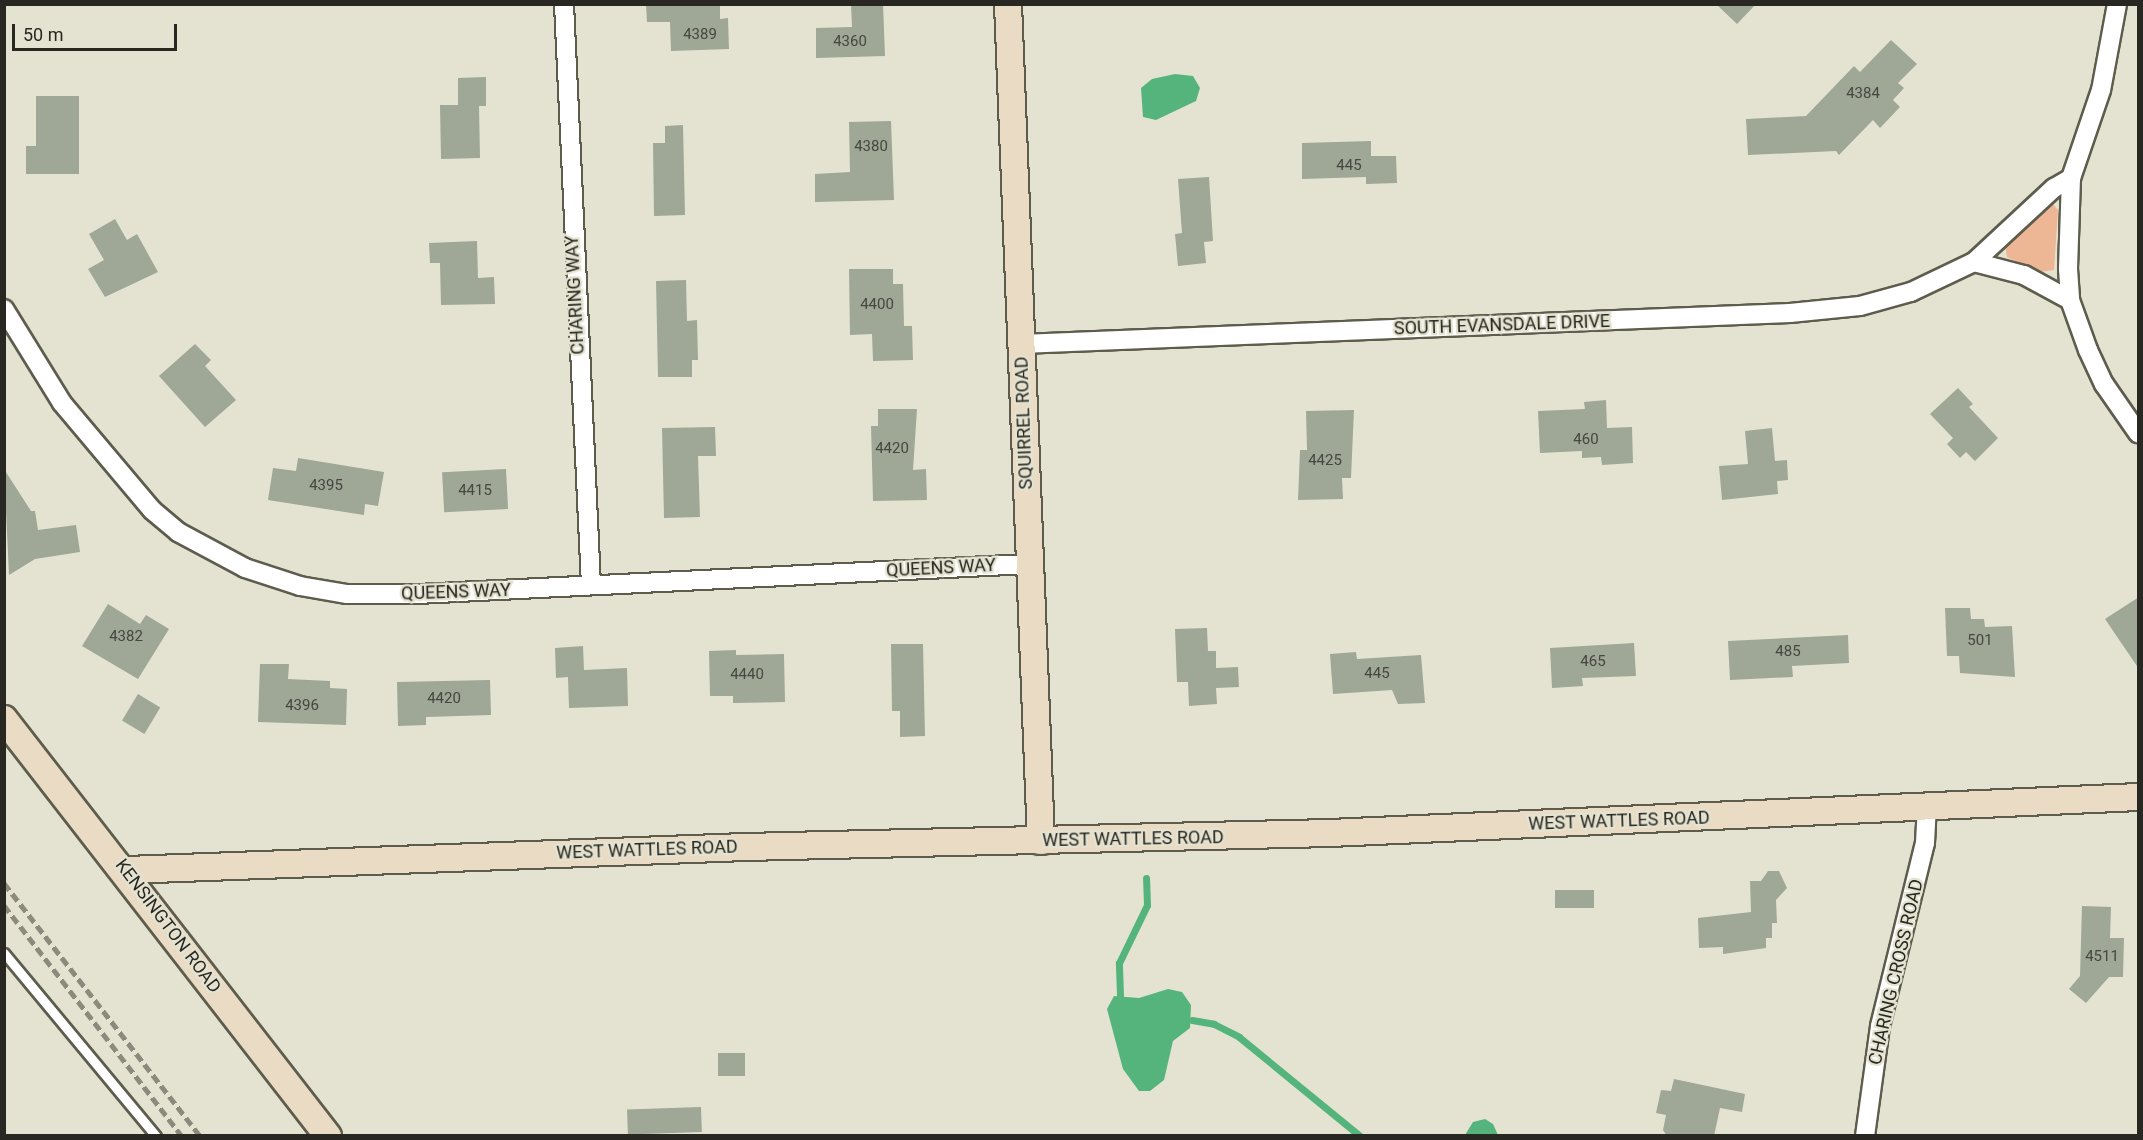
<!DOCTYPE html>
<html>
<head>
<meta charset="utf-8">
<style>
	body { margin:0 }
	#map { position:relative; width:2143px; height:1140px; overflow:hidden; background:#e4e3d1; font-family:Roboto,sans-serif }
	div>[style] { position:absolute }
	.green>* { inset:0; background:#edb694 }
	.water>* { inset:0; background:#55b47c }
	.stream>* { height:7px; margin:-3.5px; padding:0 3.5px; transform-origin:3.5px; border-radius:3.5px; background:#55b47c }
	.building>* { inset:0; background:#9fa797; transform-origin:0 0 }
	.roads { filter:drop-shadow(2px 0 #5e5c4d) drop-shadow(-2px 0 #5e5c4d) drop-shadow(0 2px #5e5c4d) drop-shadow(0 -2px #5e5c4d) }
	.lane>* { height:9px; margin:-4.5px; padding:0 4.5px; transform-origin:4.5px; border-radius:4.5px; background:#fff }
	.street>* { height:18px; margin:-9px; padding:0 9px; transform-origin:9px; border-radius:9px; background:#fff }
	.secondary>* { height:26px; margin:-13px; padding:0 13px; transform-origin:13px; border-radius:13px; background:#e9dbc4 }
	.rail>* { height:4.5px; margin-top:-2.25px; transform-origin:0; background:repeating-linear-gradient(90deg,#8b8a7d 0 9px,transparent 0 13.5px) }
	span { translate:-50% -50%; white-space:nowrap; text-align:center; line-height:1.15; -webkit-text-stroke:4.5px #e4e3d1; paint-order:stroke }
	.number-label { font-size:15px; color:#46473e }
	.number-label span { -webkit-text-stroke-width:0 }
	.street-label { font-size:18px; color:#282721 }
	.frame { position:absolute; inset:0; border:6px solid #282721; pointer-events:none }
	.scale { position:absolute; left:12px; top:24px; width:165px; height:27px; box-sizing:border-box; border:3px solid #282721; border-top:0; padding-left:8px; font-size:18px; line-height:21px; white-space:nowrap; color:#282721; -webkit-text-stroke:4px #e4e3d1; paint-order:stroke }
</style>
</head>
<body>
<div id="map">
	<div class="green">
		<div style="clip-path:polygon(2053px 204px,2058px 210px,2054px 270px,2039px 272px,2007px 257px,2005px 244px,2044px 207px)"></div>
	</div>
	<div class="water">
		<div style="clip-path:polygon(1175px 74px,1193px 76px,1200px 88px,1196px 101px,1156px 120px,1143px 117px,1141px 88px,1152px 79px)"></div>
		<div style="clip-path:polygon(1168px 989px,1182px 992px,1191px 1005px,1190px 1028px,1173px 1041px,1164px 1080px,1150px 1091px,1139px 1091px,1123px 1069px,1107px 1009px,1114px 996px,1139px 998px)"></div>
		<div style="clip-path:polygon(1485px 1119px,1493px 1124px,1498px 1135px,1465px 1135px,1473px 1122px)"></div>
	</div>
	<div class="stream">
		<div style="left:1120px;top:995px;width:32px;rotate:-92deg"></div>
		<div style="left:1119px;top:963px;width:64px;rotate:-64.2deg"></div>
		<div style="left:1147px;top:905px;width:27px;rotate:-92deg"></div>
		<div style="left:1192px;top:1020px;width:22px;rotate:10deg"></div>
		<div style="left:1214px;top:1024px;width:28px;rotate:27deg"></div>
		<div style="left:1239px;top:1037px;width:156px;rotate:39.3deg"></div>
	</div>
	<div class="building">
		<div style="clip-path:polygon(646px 4px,720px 4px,720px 19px,728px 18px,729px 49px,671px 51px,670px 22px,647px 22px)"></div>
		<div style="clip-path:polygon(851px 4px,883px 4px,885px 56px,816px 58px,816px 28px,852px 27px)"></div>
		<div style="clip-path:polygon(1716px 4px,1756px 4px,1737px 24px)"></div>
		<div style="clip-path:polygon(1891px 40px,1917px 64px,1898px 83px,1904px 88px,1893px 100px,1900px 107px,1880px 128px,1873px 120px,1839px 155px,1836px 151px,1748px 155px,1746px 119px,1806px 116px,1854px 66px,1860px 72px)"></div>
		<div style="clip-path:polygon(486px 77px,486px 106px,479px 106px,480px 158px,441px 159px,440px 105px,458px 105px,458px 78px)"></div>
		<div style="clip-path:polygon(36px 96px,79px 96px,79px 174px,26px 174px,26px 146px,36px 146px)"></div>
		<div style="clip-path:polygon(891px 121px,894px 200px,815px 202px,815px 174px,850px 172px,849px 122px)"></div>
		<div style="clip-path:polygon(683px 125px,685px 215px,654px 216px,653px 143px,665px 143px,665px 126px)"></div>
		<div style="clip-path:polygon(1371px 141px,1371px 156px,1396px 156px,1397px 183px,1366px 184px,1366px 177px,1302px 179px,1302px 143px)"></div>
		<div style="clip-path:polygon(1209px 177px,1213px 241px,1204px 242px,1206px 263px,1178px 266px,1175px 234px,1182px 233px,1178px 179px)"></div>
		<div style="clip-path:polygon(115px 219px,127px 240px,137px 234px,158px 272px,105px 297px,88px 269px,104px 260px,89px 234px)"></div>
		<div style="clip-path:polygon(477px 241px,478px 278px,494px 277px,495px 304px,441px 305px,440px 263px,430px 263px,429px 243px)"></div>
		<div style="clip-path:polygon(849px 269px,893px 269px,893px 284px,903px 284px,904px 326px,912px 326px,913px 360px,873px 361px,872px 334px,850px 335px)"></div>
		<div style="clip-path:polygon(686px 280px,687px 321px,697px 320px,698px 360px,692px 360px,692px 377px,658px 377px,656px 281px)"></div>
		<div style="clip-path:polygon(195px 344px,211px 360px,205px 366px,236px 400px,205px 427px,159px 376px)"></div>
		<div style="clip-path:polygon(1958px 388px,1973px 404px,1969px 407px,1998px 438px,1975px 461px,1966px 452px,1960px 458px,1947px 444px,1953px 438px,1930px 414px)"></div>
		<div style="clip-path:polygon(1606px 400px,1607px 428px,1632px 427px,1633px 463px,1602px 465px,1601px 457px,1582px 458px,1582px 451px,1540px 453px,1538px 411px,1585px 409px,1584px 402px)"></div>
		<div style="clip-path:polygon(878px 409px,917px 409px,913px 470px,926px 469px,927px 500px,873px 501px,871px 426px,878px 426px)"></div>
		<div style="clip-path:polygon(1354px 410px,1351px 478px,1342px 478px,1343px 499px,1298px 500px,1300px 450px,1307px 450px,1306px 411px)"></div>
		<div style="clip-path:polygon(715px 427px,716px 456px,698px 456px,700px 517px,664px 518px,662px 428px)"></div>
		<div style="clip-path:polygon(1772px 428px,1775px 461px,1787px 460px,1788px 480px,1777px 481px,1778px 494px,1722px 500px,1719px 466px,1748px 464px,1745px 431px)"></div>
		<div style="clip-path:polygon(298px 458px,384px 472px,378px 506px,365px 504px,364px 515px,268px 500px,273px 468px,296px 471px)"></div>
		<div style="clip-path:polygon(4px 469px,31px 511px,35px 511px,38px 530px,76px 525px,80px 552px,35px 559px,9px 575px)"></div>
		<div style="left:506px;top:469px;width:40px;height:64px;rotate:87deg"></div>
		<div style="clip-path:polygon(2139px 597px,2139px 669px,2105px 619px)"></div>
		<div style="clip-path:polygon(108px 604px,140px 624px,146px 615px,169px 629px,138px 679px,82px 646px)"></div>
		<div style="clip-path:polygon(1945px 608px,1970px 608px,1971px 619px,1984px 619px,1985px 627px,2012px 626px,2015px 677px,1960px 673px,1959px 656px,1947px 656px)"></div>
		<div style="clip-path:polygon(1207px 628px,1208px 651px,1216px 651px,1216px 668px,1238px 667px,1239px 687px,1216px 688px,1217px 704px,1189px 706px,1188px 682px,1177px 682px,1175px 629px)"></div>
		<div style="clip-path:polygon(1848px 635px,1849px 663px,1792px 666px,1793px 677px,1730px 680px,1728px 641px)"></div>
		<div style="clip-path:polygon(1634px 643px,1636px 676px,1582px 678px,1583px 686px,1552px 688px,1550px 648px)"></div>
		<div style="clip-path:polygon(891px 644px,923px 644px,925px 736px,900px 737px,900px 711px,892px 711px)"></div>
		<div style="clip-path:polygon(583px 646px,584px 670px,627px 668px,628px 706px,569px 708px,568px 677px,556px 678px,555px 648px)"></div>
		<div style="clip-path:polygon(736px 650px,736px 655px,784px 654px,785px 702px,733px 703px,733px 696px,710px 696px,709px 651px)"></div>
		<div style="clip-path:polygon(1356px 652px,1357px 659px,1421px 655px,1425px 703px,1398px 704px,1392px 690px,1333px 694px,1330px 654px)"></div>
		<div style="clip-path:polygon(260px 664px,289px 664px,288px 679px,330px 681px,330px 688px,347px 689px,346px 725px,258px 722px)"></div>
		<div style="clip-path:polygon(490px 680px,491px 715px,426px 717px,426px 725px,398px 726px,397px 682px)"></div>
		<div style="left:138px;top:694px;width:26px;height:31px;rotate:31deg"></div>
		<div style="clip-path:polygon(1768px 871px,1779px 871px,1787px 888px,1776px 900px,1777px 923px,1772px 923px,1772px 938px,1766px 938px,1766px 948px,1723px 954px,1723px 947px,1699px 948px,1698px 918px,1751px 912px,1750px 881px,1761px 881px)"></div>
		<div style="left:1594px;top:890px;width:18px;height:39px;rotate:90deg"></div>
		<div style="clip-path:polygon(2082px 906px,2111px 907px,2110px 938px,2124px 938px,2123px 977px,2109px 977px,2086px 1003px,2069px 989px,2080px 976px)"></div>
		<div style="left:718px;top:1053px;width:27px;height:23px"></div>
		<div style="clip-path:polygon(1674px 1079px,1745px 1094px,1742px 1112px,1720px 1108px,1714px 1136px,1667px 1136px,1663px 1130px,1666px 1115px,1656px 1113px,1661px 1090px,1671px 1091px)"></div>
		<div style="left:701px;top:1107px;width:25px;height:74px;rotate:88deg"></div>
	</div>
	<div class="roads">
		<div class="lane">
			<div style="left:4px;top:953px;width:238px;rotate:50.3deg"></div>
		</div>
		<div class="street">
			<div style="left:564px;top:4px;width:582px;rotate:87.34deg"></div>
			<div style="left:2117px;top:4px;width:87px;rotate:100.5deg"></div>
			<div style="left:2101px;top:90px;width:93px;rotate:108.8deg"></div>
			<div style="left:2071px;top:178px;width:91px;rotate:91.9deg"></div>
			<div style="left:2068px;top:269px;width:31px;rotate:86deg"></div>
			<div style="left:2070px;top:300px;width:53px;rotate:70.2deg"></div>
			<div style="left:2088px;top:350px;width:38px;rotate:65deg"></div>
			<div style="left:2104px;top:384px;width:60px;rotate:55.2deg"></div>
			<div style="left:1974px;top:262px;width:52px;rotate:14.6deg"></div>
			<div style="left:2024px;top:275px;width:52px;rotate:28.5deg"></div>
			<div style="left:4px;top:309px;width:110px;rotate:58.3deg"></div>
			<div style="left:62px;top:403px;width:140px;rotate:49.9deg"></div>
			<div style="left:152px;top:510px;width:34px;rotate:40deg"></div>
			<div style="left:178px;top:532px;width:76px;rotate:28.2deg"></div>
			<div style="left:245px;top:568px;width:58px;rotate:18.1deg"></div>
			<div style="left:300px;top:586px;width:48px;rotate:9.7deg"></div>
			<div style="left:347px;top:594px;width:70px"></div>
			<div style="left:417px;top:594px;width:613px;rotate:-2.81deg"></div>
			<div style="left:1021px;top:344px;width:770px;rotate:-2.31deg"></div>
			<div style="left:1790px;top:313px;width:70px;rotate:-5.7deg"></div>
			<div style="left:1860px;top:306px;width:53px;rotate:-15.4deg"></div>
			<div style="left:1911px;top:292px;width:70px;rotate:-25.5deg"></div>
			<div style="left:1974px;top:262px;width:109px;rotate:-42.8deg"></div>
			<div style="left:2054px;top:188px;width:20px;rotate:-30deg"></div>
			<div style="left:1865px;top:1136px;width:111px;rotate:-82.2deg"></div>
			<div style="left:1880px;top:1026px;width:188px;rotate:-76.2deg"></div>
			<div style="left:1925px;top:843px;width:35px;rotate:-87deg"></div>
		</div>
		<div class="secondary">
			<div style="left:1008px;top:4px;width:838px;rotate:87.74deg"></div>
			<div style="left:4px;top:719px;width:528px;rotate:52.15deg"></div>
			<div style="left:127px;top:870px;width:618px;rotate:-2.13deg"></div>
			<div style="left:745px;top:847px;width:585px;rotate:-1.37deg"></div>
			<div style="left:1330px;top:833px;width:809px;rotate:-2.55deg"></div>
		</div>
	</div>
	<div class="rail">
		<div style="left:4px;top:883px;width:320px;rotate:52.2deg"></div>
		<div style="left:4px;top:905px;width:292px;rotate:52.4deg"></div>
	</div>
	<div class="number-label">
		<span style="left:700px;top:35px">4389</span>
		<span style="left:850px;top:42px">4360</span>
		<span style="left:1863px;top:94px">4384</span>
		<span style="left:871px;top:147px">4380</span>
		<span style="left:1349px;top:166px">445</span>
		<span style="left:877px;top:305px">4400</span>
		<span style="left:1586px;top:440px">460</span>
		<span style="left:892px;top:449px">4420</span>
		<span style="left:1325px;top:461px">4425</span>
		<span style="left:326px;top:486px">4395</span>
		<span style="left:475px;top:491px">4415</span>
		<span style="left:126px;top:637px">4382</span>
		<span style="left:1980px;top:641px">501</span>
		<span style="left:1788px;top:652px">485</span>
		<span style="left:1593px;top:662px">465</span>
		<span style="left:1377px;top:674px">445</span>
		<span style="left:747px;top:675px">4440</span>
		<span style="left:444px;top:699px">4420</span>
		<span style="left:302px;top:706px">4396</span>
		<span style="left:2102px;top:957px">4511</span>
	</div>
	<div class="street-label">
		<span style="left:575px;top:295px;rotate:-93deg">CHARING WAY</span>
		<span style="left:1502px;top:325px;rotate:-2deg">SOUTH EVANSDALE DRIVE</span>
		<span style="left:1024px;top:423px;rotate:-92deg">SQUIRREL ROAD</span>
		<span style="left:941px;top:568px;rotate:-3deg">QUEENS WAY</span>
		<span style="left:456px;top:592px;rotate:-2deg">QUEENS WAY</span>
		<span style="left:1619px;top:821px;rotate:-2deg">WEST WATTLES ROAD</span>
		<span style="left:1133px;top:839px;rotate:-1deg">WEST WATTLES ROAD</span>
		<span style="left:647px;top:850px;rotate:-2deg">WEST WATTLES ROAD</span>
		<span style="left:168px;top:926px;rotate:53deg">KENSINGTON ROAD</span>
		<span style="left:1896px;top:972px;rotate:-77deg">CHARING CROSS ROAD</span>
	</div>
	<div class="frame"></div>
	<div class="scale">50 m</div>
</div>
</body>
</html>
